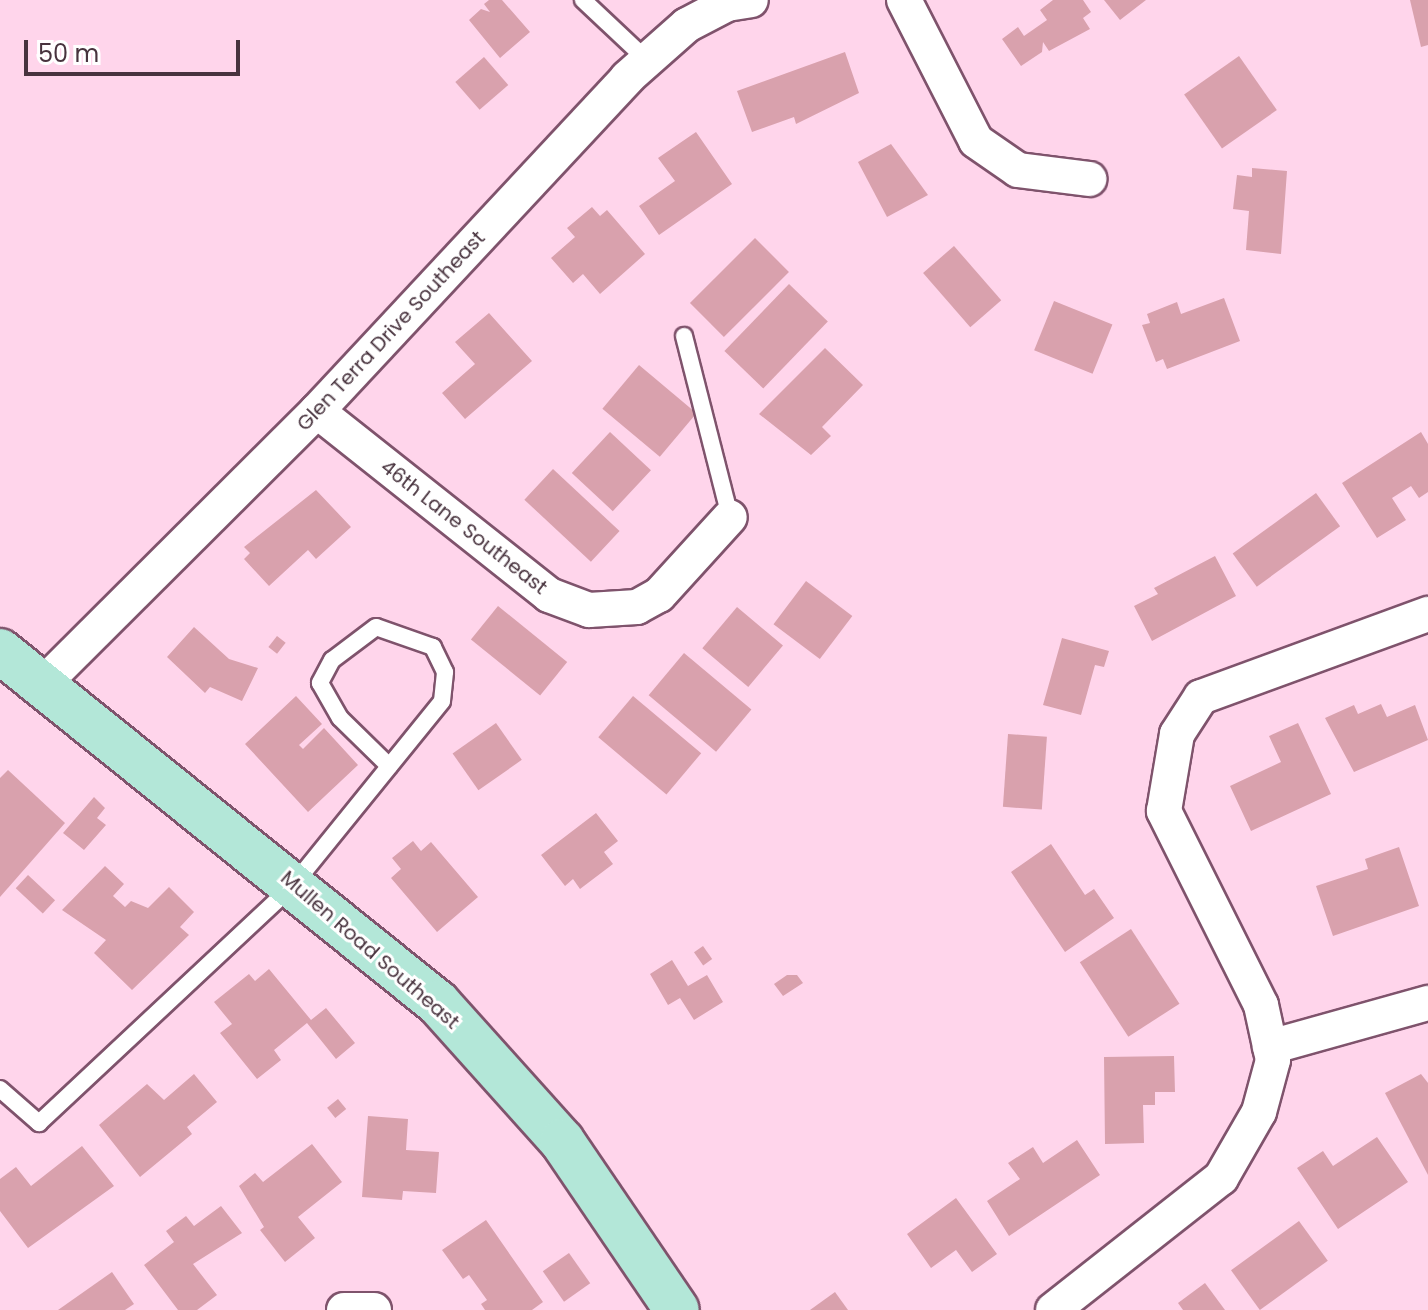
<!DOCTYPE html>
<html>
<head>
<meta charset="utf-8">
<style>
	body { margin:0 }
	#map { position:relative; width:1428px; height:1310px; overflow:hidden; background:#ffd5eb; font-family:Poppins,sans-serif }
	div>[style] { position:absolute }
	.building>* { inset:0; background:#d9a1ad; transform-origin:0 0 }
	.roads { filter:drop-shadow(2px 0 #7f536c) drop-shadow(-2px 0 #7f536c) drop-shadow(0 2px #7f536c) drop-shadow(0 -2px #7f536c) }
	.lane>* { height:16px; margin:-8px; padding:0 8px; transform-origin:8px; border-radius:8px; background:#fff }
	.street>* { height:34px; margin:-17px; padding:0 17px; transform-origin:17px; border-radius:17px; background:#fff }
	.secondary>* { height:44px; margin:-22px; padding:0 22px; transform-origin:22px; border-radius:22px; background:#b3e7d8 }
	span { translate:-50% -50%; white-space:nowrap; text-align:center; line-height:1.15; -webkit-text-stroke:6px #fff; paint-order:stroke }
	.street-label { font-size:20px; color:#48333e }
	.scale { position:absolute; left:24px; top:40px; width:216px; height:36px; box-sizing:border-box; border:4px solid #48333e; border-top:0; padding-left:10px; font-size:24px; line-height:28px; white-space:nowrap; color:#48333e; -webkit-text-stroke:6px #fff; paint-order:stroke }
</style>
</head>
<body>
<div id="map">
	<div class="building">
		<div style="clip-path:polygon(489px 0,502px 0,530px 32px,500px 58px,469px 20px,481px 9px,490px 12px,484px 4px)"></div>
		<div style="clip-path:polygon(1053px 0,1083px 0,1091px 12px,1083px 18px,1090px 29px,1049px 51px,1043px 42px,1042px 52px,1021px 66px,1002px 39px,1018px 27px,1024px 36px,1047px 20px,1040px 10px)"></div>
		<div style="clip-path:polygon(1104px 0,1146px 0,1120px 20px)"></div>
		<div style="clip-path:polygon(1410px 0,1428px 0,1428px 45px,1421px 47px)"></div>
		<div style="clip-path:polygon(845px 52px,859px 93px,796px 124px,794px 117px,752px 132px,737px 91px)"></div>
		<div style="left:1239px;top:56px;width:66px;height:67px;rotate:55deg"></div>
		<div style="left:484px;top:57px;width:37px;height:38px;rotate:49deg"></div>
		<div style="clip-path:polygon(696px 132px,732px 184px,659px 235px,639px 206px,675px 181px,658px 158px)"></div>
		<div style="clip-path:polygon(891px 144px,928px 195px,887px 217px,858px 162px)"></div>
		<div style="clip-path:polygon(1252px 168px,1287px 171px,1281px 254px,1246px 250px,1249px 211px,1233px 209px,1237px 175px,1252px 177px)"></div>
		<div style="clip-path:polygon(592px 207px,600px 216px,607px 210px,645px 254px,600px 294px,583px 274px,573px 283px,551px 258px,575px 237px,567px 228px)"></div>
		<div style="left:755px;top:238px;width:48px;height:92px;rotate:45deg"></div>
		<div style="left:954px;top:246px;width:72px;height:41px;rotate:49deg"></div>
		<div style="left:789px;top:284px;width:54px;height:93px;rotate:44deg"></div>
		<div style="clip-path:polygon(1224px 298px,1240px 341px,1167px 369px,1163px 359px,1156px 362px,1142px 325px,1150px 323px,1147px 314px,1177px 302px,1181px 314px)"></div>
		<div style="left:1054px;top:301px;width:63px;height:53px;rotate:22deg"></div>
		<div style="clip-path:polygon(489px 313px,532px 361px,465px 419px,442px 393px,475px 364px,455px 342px)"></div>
		<div style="clip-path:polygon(825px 348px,863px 385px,822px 427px,831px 436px,811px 455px,759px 414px)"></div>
		<div style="left:639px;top:365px;width:75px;height:57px;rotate:40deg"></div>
		<div style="left:610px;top:432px;width:56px;height:56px;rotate:43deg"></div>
		<div style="clip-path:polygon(1421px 432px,1428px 444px,1428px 492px,1419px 498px,1411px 486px,1392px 498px,1406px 520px,1377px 538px,1342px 483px)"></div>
		<div style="left:553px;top:469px;width:91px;height:42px;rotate:43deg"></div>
		<div style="clip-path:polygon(316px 490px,351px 527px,316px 559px,308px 550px,269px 586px,244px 559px,250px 553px,244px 547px)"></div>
		<div style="left:1316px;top:493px;width:41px;height:103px;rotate:54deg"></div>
		<div style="clip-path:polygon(1215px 556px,1236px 596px,1152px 641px,1134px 606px,1158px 594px,1154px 588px)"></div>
		<div style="left:806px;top:581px;width:58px;height:54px;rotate:37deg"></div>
		<div style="left:498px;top:606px;width:89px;height:43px;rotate:39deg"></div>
		<div style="left:737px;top:607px;width:60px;height:54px;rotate:40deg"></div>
		<div style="clip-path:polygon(194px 627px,229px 659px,258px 668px,242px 701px,210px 687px,205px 693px,167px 657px)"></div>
		<div style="left:277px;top:636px;width:11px;height:14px;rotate:38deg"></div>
		<div style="clip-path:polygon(1062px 638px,1109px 651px,1104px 667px,1095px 665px,1081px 715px,1043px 705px)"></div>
		<div style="left:684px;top:653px;width:88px;height:55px;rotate:40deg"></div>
		<div style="clip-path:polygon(296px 696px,322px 724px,299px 745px,303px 749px,324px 728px,358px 765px,308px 812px,245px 744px)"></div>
		<div style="left:633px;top:696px;width:89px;height:54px;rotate:40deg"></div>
		<div style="clip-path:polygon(1381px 704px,1387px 717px,1415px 705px,1428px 740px,1354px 772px,1325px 718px,1354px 705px,1358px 714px)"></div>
		<div style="left:496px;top:723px;width:45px;height:53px;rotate:55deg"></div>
		<div style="clip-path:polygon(1298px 723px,1331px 794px,1251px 831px,1230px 786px,1281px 762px,1269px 736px)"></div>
		<div style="left:1008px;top:734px;width:39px;height:73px;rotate:4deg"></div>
		<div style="clip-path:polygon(8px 770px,65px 823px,0 897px,0 778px)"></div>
		<div style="clip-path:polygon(94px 797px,105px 808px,97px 818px,106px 825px,84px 850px,63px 833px)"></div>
		<div style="clip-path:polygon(596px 813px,618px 841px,604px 852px,613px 864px,580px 889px,573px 879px,565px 886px,541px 855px)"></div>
		<div style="clip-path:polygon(413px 841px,421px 851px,431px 842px,478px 897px,437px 932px,391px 878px,401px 869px,392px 858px)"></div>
		<div style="clip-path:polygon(1051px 844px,1085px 895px,1094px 889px,1114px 918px,1065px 952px,1011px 872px)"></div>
		<div style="clip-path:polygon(1399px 847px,1419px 906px,1333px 936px,1316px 886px,1368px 869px,1365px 859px)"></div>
		<div style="clip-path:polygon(105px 866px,124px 884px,113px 896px,125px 907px,131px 901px,148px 908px,169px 887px,194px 912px,180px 927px,189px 935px,132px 990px,94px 953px,106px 940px,62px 910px)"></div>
		<div style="left:28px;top:875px;width:37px;height:18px;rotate:43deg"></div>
		<div style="left:1131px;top:929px;width:89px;height:61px;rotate:57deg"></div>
		<div style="left:703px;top:946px;width:16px;height:11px;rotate:55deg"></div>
		<div style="clip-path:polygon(672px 960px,688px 986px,707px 975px,723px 1002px,694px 1020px,680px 998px,668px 1005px,650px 974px)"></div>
		<div style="clip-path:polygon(269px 969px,311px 1020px,326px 1008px,355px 1043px,336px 1059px,307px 1023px,274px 1050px,281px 1060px,257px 1079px,220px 1033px,232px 1024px,214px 1002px,249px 974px,255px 981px)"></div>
		<div style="clip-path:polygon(787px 975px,797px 975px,803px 983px,783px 996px,774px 984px)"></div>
		<div style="clip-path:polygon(1174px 1056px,1175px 1092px,1155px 1092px,1155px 1105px,1143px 1105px,1144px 1143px,1105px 1144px,1104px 1057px)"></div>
		<div style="clip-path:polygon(194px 1074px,217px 1102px,187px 1127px,192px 1134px,140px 1177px,99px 1125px,147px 1084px,164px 1100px)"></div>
		<div style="clip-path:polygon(1421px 1074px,1428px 1083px,1428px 1175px,1385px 1093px)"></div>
		<div style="left:338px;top:1099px;width:13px;height:14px;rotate:51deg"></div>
		<div style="clip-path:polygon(368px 1116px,408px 1119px,406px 1150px,439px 1152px,436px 1193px,403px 1191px,402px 1200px,362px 1197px)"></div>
		<div style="clip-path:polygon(1377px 1137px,1408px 1182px,1338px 1229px,1297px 1168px,1323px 1151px,1333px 1166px)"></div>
		<div style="clip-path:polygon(1077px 1140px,1100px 1175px,1009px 1236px,987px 1201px,1020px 1179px,1008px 1163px,1033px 1147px,1043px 1163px)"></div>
		<div style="clip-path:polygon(312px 1144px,342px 1182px,298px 1217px,315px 1238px,285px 1262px,260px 1230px,264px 1227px,239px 1186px,255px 1173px,263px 1182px)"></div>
		<div style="clip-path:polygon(82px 1146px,114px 1186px,28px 1248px,0 1211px,0 1179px,16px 1167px,31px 1186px)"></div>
		<div style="clip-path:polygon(956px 1198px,997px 1254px,972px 1272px,956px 1250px,931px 1268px,907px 1234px)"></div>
		<div style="clip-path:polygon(221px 1206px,242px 1233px,193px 1264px,217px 1295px,197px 1310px,178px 1310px,144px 1265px,174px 1242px,166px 1231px,186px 1216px,194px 1226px)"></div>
		<div style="clip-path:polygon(486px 1220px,543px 1302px,532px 1310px,485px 1310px,481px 1304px,487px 1300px,469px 1275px,463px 1279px,442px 1250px)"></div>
		<div style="left:1299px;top:1221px;width:49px;height:84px;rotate:54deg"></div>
		<div style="left:569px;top:1253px;width:37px;height:32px;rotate:55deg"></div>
		<div style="clip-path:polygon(112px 1272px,134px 1304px,125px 1310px,58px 1310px)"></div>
		<div style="clip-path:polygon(1205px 1283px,1225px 1310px,1183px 1310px,1178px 1303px)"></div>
		<div style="clip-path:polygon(835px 1292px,848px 1310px,810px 1310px)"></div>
	</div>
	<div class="roads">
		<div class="lane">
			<div style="left:583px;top:0;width:88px;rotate:43.2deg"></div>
			<div style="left:684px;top:336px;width:187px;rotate:75.7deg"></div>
			<div style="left:0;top:1089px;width:52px;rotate:41.1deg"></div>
			<div style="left:39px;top:1123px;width:349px;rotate:-43.1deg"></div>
			<div style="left:294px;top:884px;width:235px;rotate:-51deg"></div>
			<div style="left:442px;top:701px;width:29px;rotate:-84deg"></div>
			<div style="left:445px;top:672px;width:28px;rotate:-116deg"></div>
			<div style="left:433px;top:647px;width:60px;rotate:-160.7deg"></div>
			<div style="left:376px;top:627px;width:55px;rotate:143.1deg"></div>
			<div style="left:332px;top:660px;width:26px;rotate:118deg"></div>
			<div style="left:320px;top:683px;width:40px;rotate:60.3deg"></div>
			<div style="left:340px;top:718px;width:69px;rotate:44.4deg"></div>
		</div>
		<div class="street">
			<div style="left:904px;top:0;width:158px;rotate:62.9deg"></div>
			<div style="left:976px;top:141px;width:51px;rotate:34.6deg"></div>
			<div style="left:1018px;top:170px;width:72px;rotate:7.2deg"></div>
			<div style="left:317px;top:411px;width:296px;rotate:38.4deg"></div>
			<div style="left:549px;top:595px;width:43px;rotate:20.6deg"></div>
			<div style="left:589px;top:610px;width:48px;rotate:-3.6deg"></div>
			<div style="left:637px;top:607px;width:25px;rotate:-29deg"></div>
			<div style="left:659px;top:595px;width:105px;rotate:-47.7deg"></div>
			<div style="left:43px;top:684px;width:387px;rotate:-44.9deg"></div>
			<div style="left:317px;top:411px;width:455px;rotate:-47deg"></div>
			<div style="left:627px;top:78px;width:80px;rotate:-41.5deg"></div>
			<div style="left:687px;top:25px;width:45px;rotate:-27.7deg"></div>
			<div style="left:727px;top:4px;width:24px;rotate:-9deg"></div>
			<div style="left:1270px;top:1047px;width:164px;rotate:-15.6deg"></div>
			<div style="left:344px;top:1310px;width:30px"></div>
			<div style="left:1053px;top:1310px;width:214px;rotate:-38.2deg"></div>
			<div style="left:1221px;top:1178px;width:76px;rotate:-60.1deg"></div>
			<div style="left:1259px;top:1112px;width:54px;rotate:-74.9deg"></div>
			<div style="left:1273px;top:1060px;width:56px;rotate:-102.3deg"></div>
			<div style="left:1261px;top:1005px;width:217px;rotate:-116.6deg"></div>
			<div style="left:1164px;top:811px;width:78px;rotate:-80.4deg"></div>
			<div style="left:1177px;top:734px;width:44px;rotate:-57deg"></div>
			<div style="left:1201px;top:697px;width:242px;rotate:-20.1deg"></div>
		</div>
		<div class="secondary">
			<div style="left:0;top:651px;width:562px;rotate:38.79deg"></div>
			<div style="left:438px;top:1003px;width:186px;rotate:48.1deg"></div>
			<div style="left:562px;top:1141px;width:204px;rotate:55.8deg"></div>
		</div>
	</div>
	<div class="street-label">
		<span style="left:391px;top:331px;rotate:-47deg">Glen Terra Drive Southeast</span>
		<span style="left:464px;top:527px;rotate:38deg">46th Lane Southeast</span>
		<span style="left:370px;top:950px;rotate:41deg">Mullen Road Southeast</span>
	</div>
	<div class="scale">50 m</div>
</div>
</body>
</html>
